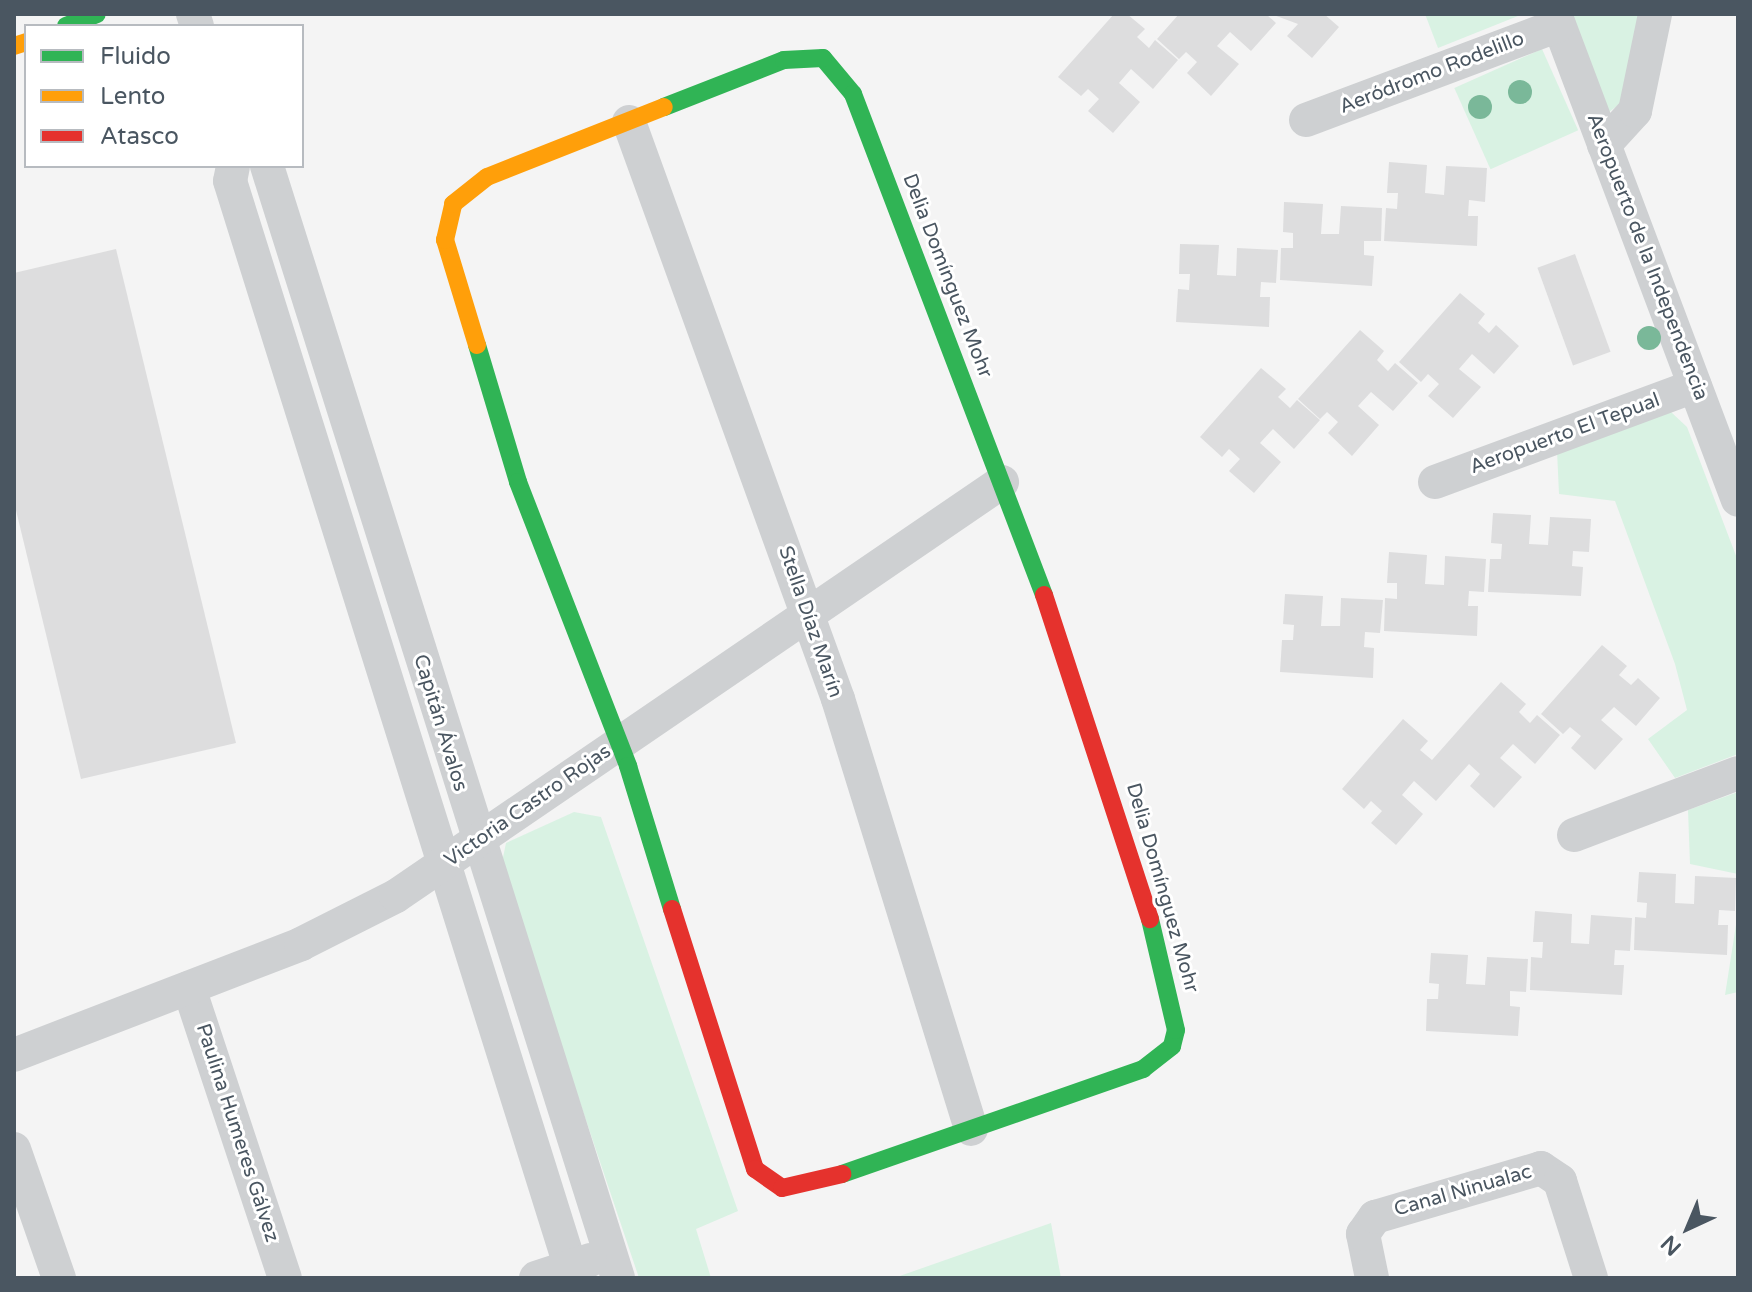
<!DOCTYPE html>
<html>
<head>
<meta charset="utf-8">
<style>
	body { margin:0 }
	#map { position:relative; width:1752px; height:1292px; overflow:hidden; background:#f4f4f4; font-family:"Varela Round",sans-serif }
	div>[style] { position:absolute }
	.green>* { inset:0; background:#d9f2e3; transform-origin:0 0 }
	.building>* { inset:0; background:#ddddde; transform-origin:0 0 }
	.street>* { height:34px; margin:-17px; padding:0 17px; transform-origin:17px; border-radius:17px; background:#ced0d2 }
	.fast>* { height:18px; margin:-9px; padding:0 9px; transform-origin:9px; border-radius:9px; background:#30b455 }
	.slow>* { height:18px; margin:-9px; padding:0 9px; transform-origin:9px; border-radius:9px; background:#ff9f0a }
	.jam>* { height:18px; margin:-9px; padding:0 9px; transform-origin:9px; border-radius:9px; background:#e5322d }
	.trees>* { width:24px; height:24px; margin:-12px; border-radius:50%; background:#7ab899 }
	span { translate:-50% -50%; white-space:nowrap; text-align:center; line-height:1.15; -webkit-text-stroke:6px #fff; paint-order:stroke }
	.street-label { font-size:20px; color:#4a5661 }
	.frame { position:absolute; inset:0; border:16px solid #4a5661; pointer-events:none }
	.legend { position:absolute; left:24px; top:24px; width:280px; height:144px; box-sizing:border-box; background:#fff; border:2px solid #b7bbc0; margin:0; padding:10px 14px; list-style:none; font-size:24px; color:#4a5661 }
	.legend li { display:flex; align-items:center; gap:16px; height:40px }
	.legend b { width:40px; border:2px solid #b7bbc0 }
	.north { position:absolute; left:1648px; top:1188px; width:80px; height:80px; -webkit-text-stroke:6px #fff; paint-order:stroke; rotate:224deg; font-size:22px; font-weight:700; line-height:32px; text-align:center; color:#4a5661 }
	.north::after { content:''; display:block; margin:auto; width:28px; height:36px; background:#4a5661; clip-path:polygon(50% 0,100% 100%,50% 72%,0 100%) }
</style>
</head>
<body>
<div id="map">
	<div class="green">
		<div style="clip-path:polygon(1425px 14px,1523px 14px,1438px 48px)"></div>
		<div style="clip-path:polygon(1571px 14px,1645px 14px,1625px 100px,1609px 112px)"></div>
		<div style="left:1542px;top:49px;width:89px;height:96px;rotate:66deg"></div>
		<div style="clip-path:polygon(1671px 412px,1687px 427px,1738px 561px,1738px 754px,1675px 778px,1648px 739px,1687px 710px,1675px 664px,1615px 501px,1559px 494px,1557px 451px)"></div>
		<div style="clip-path:polygon(1738px 792px,1738px 874px,1690px 864px,1688px 810px)"></div>
		<div style="clip-path:polygon(574px 812px,601px 817px,738px 1211px,696px 1229px,711px 1278px,639px 1278px,501px 867px,506px 843px)"></div>
		<div style="clip-path:polygon(1738px 912px,1738px 992px,1725px 995px)"></div>
		<div style="clip-path:polygon(1051px 1223px,1061px 1278px,894px 1278px)"></div>
	</div>
	<div class="building">
		<div style="clip-path:polygon(1114px 14px,1127px 14px,1145px 29px,1137px 37px,1149px 48px,1155px 40px,1178px 60px,1153px 89px,1131px 69px,1119px 83px,1140px 102px,1113px 133px,1088px 111px,1099px 99px,1088px 89px,1081px 96px,1058px 77px)"></div>
		<div style="clip-path:polygon(1179px 14px,1266px 14px,1276px 23px,1251px 51px,1230px 32px,1217px 46px,1239px 64px,1211px 96px,1187px 73px,1197px 62px,1186px 52px,1179px 59px,1157px 39px)"></div>
		<div style="clip-path:polygon(1271px 14px,1324px 14px,1339px 27px,1312px 58px,1287px 36px,1298px 24px)"></div>
		<div style="clip-path:polygon(1389px 162px,1427px 165px,1425px 193px,1444px 195px,1446px 166px,1487px 168px,1485px 202px,1469px 200px,1468px 216px,1478px 216px,1477px 246px,1384px 241px,1386px 208px,1397px 209px,1398px 193px,1387px 193px)"></div>
		<div style="clip-path:polygon(1284px 202px,1323px 204px,1321px 234px,1339px 234px,1341px 206px,1382px 208px,1381px 241px,1364px 241px,1364px 255px,1374px 256px,1372px 286px,1280px 280px,1281px 248px,1293px 248px,1293px 233px,1283px 232px)"></div>
		<div style="clip-path:polygon(1180px 244px,1219px 245px,1217px 275px,1236px 276px,1237px 248px,1278px 250px,1276px 283px,1261px 282px,1260px 297px,1270px 297px,1269px 327px,1176px 322px,1178px 289px,1189px 290px,1190px 274px,1179px 274px)"></div>
		<div style="clip-path:polygon(116px 249px,236px 743px,81px 779px,14px 502px,14px 273px)"></div>
		<div style="left:1575px;top:254px;width:104px;height:40px;rotate:70deg"></div>
		<div style="clip-path:polygon(1460px 293px,1485px 314px,1478px 323px,1489px 333px,1496px 325px,1519px 346px,1494px 374px,1472px 354px,1459px 369px,1481px 387px,1453px 418px,1428px 396px,1439px 384px,1428px 374px,1421px 382px,1399px 362px)"></div>
		<div style="clip-path:polygon(1360px 330px,1384px 351px,1377px 360px,1388px 371px,1395px 363px,1418px 383px,1393px 411px,1371px 392px,1358px 406px,1379px 425px,1352px 456px,1328px 433px,1338px 422px,1327px 412px,1320px 419px,1298px 399px)"></div>
		<div style="clip-path:polygon(1261px 368px,1286px 389px,1278px 397px,1290px 408px,1297px 400px,1320px 420px,1294px 449px,1273px 429px,1260px 443px,1281px 462px,1254px 493px,1229px 471px,1240px 459px,1229px 449px,1222px 457px,1200px 437px)"></div>
		<div style="clip-path:polygon(1493px 513px,1531px 515px,1529px 544px,1548px 545px,1550px 517px,1591px 519px,1589px 552px,1573px 551px,1572px 566px,1583px 567px,1581px 596px,1488px 592px,1490px 559px,1501px 559px,1502px 544px,1491px 543px)"></div>
		<div style="clip-path:polygon(1389px 552px,1427px 555px,1425px 584px,1444px 585px,1445px 556px,1486px 559px,1484px 592px,1469px 591px,1468px 606px,1478px 606px,1477px 636px,1384px 631px,1385px 598px,1397px 599px,1397px 583px,1387px 583px)"></div>
		<div style="clip-path:polygon(1285px 594px,1323px 596px,1321px 626px,1340px 626px,1341px 598px,1383px 600px,1380px 633px,1365px 632px,1364px 647px,1374px 648px,1373px 678px,1280px 672px,1282px 640px,1293px 640px,1294px 625px,1283px 624px)"></div>
		<div style="clip-path:polygon(1602px 645px,1627px 666px,1619px 675px,1631px 685px,1638px 678px,1660px 698px,1636px 726px,1614px 707px,1601px 720px,1623px 739px,1595px 770px,1571px 748px,1581px 736px,1570px 727px,1563px 734px,1541px 714px)"></div>
		<div style="clip-path:polygon(1501px 682px,1526px 704px,1519px 712px,1530px 723px,1537px 715px,1560px 735px,1535px 764px,1513px 744px,1500px 758px,1522px 777px,1494px 808px,1470px 786px,1480px 774px,1469px 764px,1436px 801px,1414px 781px,1402px 795px,1423px 814px,1396px 845px,1371px 823px,1382px 811px,1371px 801px,1364px 809px,1342px 789px,1403px 719px,1428px 741px,1420px 750px,1432px 760px)"></div>
		<div style="clip-path:polygon(1639px 872px,1676px 874px,1675px 903px,1694px 904px,1695px 876px,1736px 878px,1735px 911px,1719px 910px,1718px 925px,1728px 925px,1727px 955px,1634px 950px,1635px 917px,1646px 918px,1647px 903px,1637px 902px)"></div>
		<div style="clip-path:polygon(1535px 911px,1572px 914px,1571px 943px,1589px 944px,1591px 915px,1632px 918px,1630px 951px,1615px 950px,1614px 965px,1624px 965px,1622px 995px,1530px 990px,1531px 957px,1542px 958px,1543px 942px,1533px 942px)"></div>
		<div style="clip-path:polygon(1431px 953px,1468px 955px,1466px 984px,1485px 985px,1487px 957px,1528px 959px,1526px 992px,1510px 991px,1510px 1006px,1520px 1007px,1518px 1036px,1426px 1031px,1427px 999px,1438px 999px,1439px 984px,1429px 983px)"></div>
	</div>
	<div class="street">
		<div style="left:193px;top:14px;width:13px;rotate:72deg"></div>
		<div style="left:1555px;top:14px;width:519px;rotate:69.37deg"></div>
		<div style="left:1306px;top:120px;width:270px;rotate:-20.6deg"></div>
		<div style="left:629px;top:122px;width:614px;rotate:70.09deg"></div>
		<div style="left:838px;top:699px;width:450px;rotate:72.8deg"></div>
		<div style="left:1604px;top:145px;width:46px;rotate:-47.6deg"></div>
		<div style="left:1635px;top:111px;width:99px;rotate:-78.3deg"></div>
		<div style="left:233px;top:166px;width:15px;rotate:101deg"></div>
		<div style="left:230px;top:181px;width:1150px;rotate:72.59deg"></div>
		<div style="left:267px;top:166px;width:1166px;rotate:72.48deg"></div>
		<div style="left:1435px;top:482px;width:277px;rotate:-20.3deg"></div>
		<div style="left:1574px;top:835px;width:175px;rotate:-20.7deg"></div>
		<div style="left:189px;top:988px;width:305px;rotate:71.7deg"></div>
		<div style="left:14px;top:1055px;width:308px;rotate:-21.1deg"></div>
		<div style="left:301px;top:944px;width:106px;rotate:-26.8deg"></div>
		<div style="left:396px;top:896px;width:734px;rotate:-34.34deg"></div>
		<div style="left:14px;top:1149px;width:137px;rotate:70.8deg"></div>
		<div style="left:536px;top:1278px;width:57px;rotate:-18.4deg"></div>
		<div style="left:1372px;top:1278px;width:45px;rotate:-101.6deg"></div>
		<div style="left:1363px;top:1234px;width:21px;rotate:-55deg"></div>
		<div style="left:1375px;top:1217px;width:173px;rotate:-16.4deg"></div>
		<div style="left:1541px;top:1168px;width:23px;rotate:34deg"></div>
		<div style="left:1560px;top:1181px;width:102px;rotate:72.3deg"></div>
	</div>
	<div class="fast">
		<div style="left:66px;top:26px;width:33px;rotate:-21deg"></div>
		<div style="left:823px;top:58px;width:47px;rotate:50.2deg"></div>
		<div style="left:853px;top:94px;width:536px;rotate:69.13deg"></div>
		<div style="left:664px;top:107px;width:129px;rotate:-21.4deg"></div>
		<div style="left:784px;top:60px;width:39px;rotate:-3deg"></div>
		<div style="left:477px;top:345px;width:143px;rotate:73.3deg"></div>
		<div style="left:518px;top:482px;width:305px;rotate:68.8deg"></div>
		<div style="left:628px;top:766px;width:150px;rotate:72.9deg"></div>
		<div style="left:842px;top:1174px;width:319px;rotate:-19.2deg"></div>
		<div style="left:1143px;top:1069px;width:37px;rotate:-38deg"></div>
		<div style="left:1172px;top:1046px;width:16px;rotate:-76deg"></div>
		<div style="left:1176px;top:1030px;width:114px;rotate:-103.2deg"></div>
	</div>
	<div class="slow">
		<div style="left:14px;top:46px;width:13px;rotate:-18deg"></div>
		<div style="left:477px;top:345px;width:110px;rotate:-106.9deg"></div>
		<div style="left:445px;top:240px;width:37px;rotate:-77deg"></div>
		<div style="left:453px;top:204px;width:43px;rotate:-38.5deg"></div>
		<div style="left:487px;top:177px;width:190px;rotate:-21.6deg"></div>
	</div>
	<div class="jam">
		<div style="left:1044px;top:595px;width:341px;rotate:71.9deg"></div>
		<div style="left:672px;top:909px;width:273px;rotate:72.3deg"></div>
		<div style="left:755px;top:1169px;width:33px;rotate:35deg"></div>
		<div style="left:782px;top:1188px;width:62px;rotate:-13.1deg"></div>
	</div>
	<div class="trees">
		<div style="left:1520px;top:92px"></div>
		<div style="left:1480px;top:107px"></div>
		<div style="left:1649px;top:338px"></div>
	</div>
	<div class="street-label">
		<span style="left:1432px;top:73px;rotate:-21deg">Aeródromo Rodelillo</span>
		<span style="left:1647px;top:257px;rotate:69deg">Aeropuerto de la Independencia</span>
		<span style="left:947px;top:276px;rotate:69deg">Delia Domínguez Mohr</span>
		<span style="left:1565px;top:434px;rotate:-20deg">Aeropuerto El Tepual</span>
		<span style="left:810px;top:622px;rotate:71deg">Stella Díaz Marín</span>
		<span style="left:440px;top:723px;rotate:73deg">Capitán Ávalos</span>
		<span style="left:528px;top:806px;rotate:-35deg">Victoria Castro Rojas</span>
		<span style="left:1162px;top:888px;rotate:74deg">Delia Domínguez Mohr</span>
		<span style="left:237px;top:1133px;rotate:72deg">Paulina Humeres Gálvez</span>
		<span style="left:1463px;top:1191px;rotate:-16deg">Canal Ninualac</span>
	</div>
	<div class="frame"></div>
	<ul class="legend">
	<li><b style="height:10px;background:#30b455"></b>Fluido</li>
	<li><b style="height:10px;background:#ff9f0a"></b>Lento</li>
	<li><b style="height:10px;background:#e5322d"></b>Atasco</li>
	</ul>
	<div class="north">N</div>
</div>
</body>
</html>
